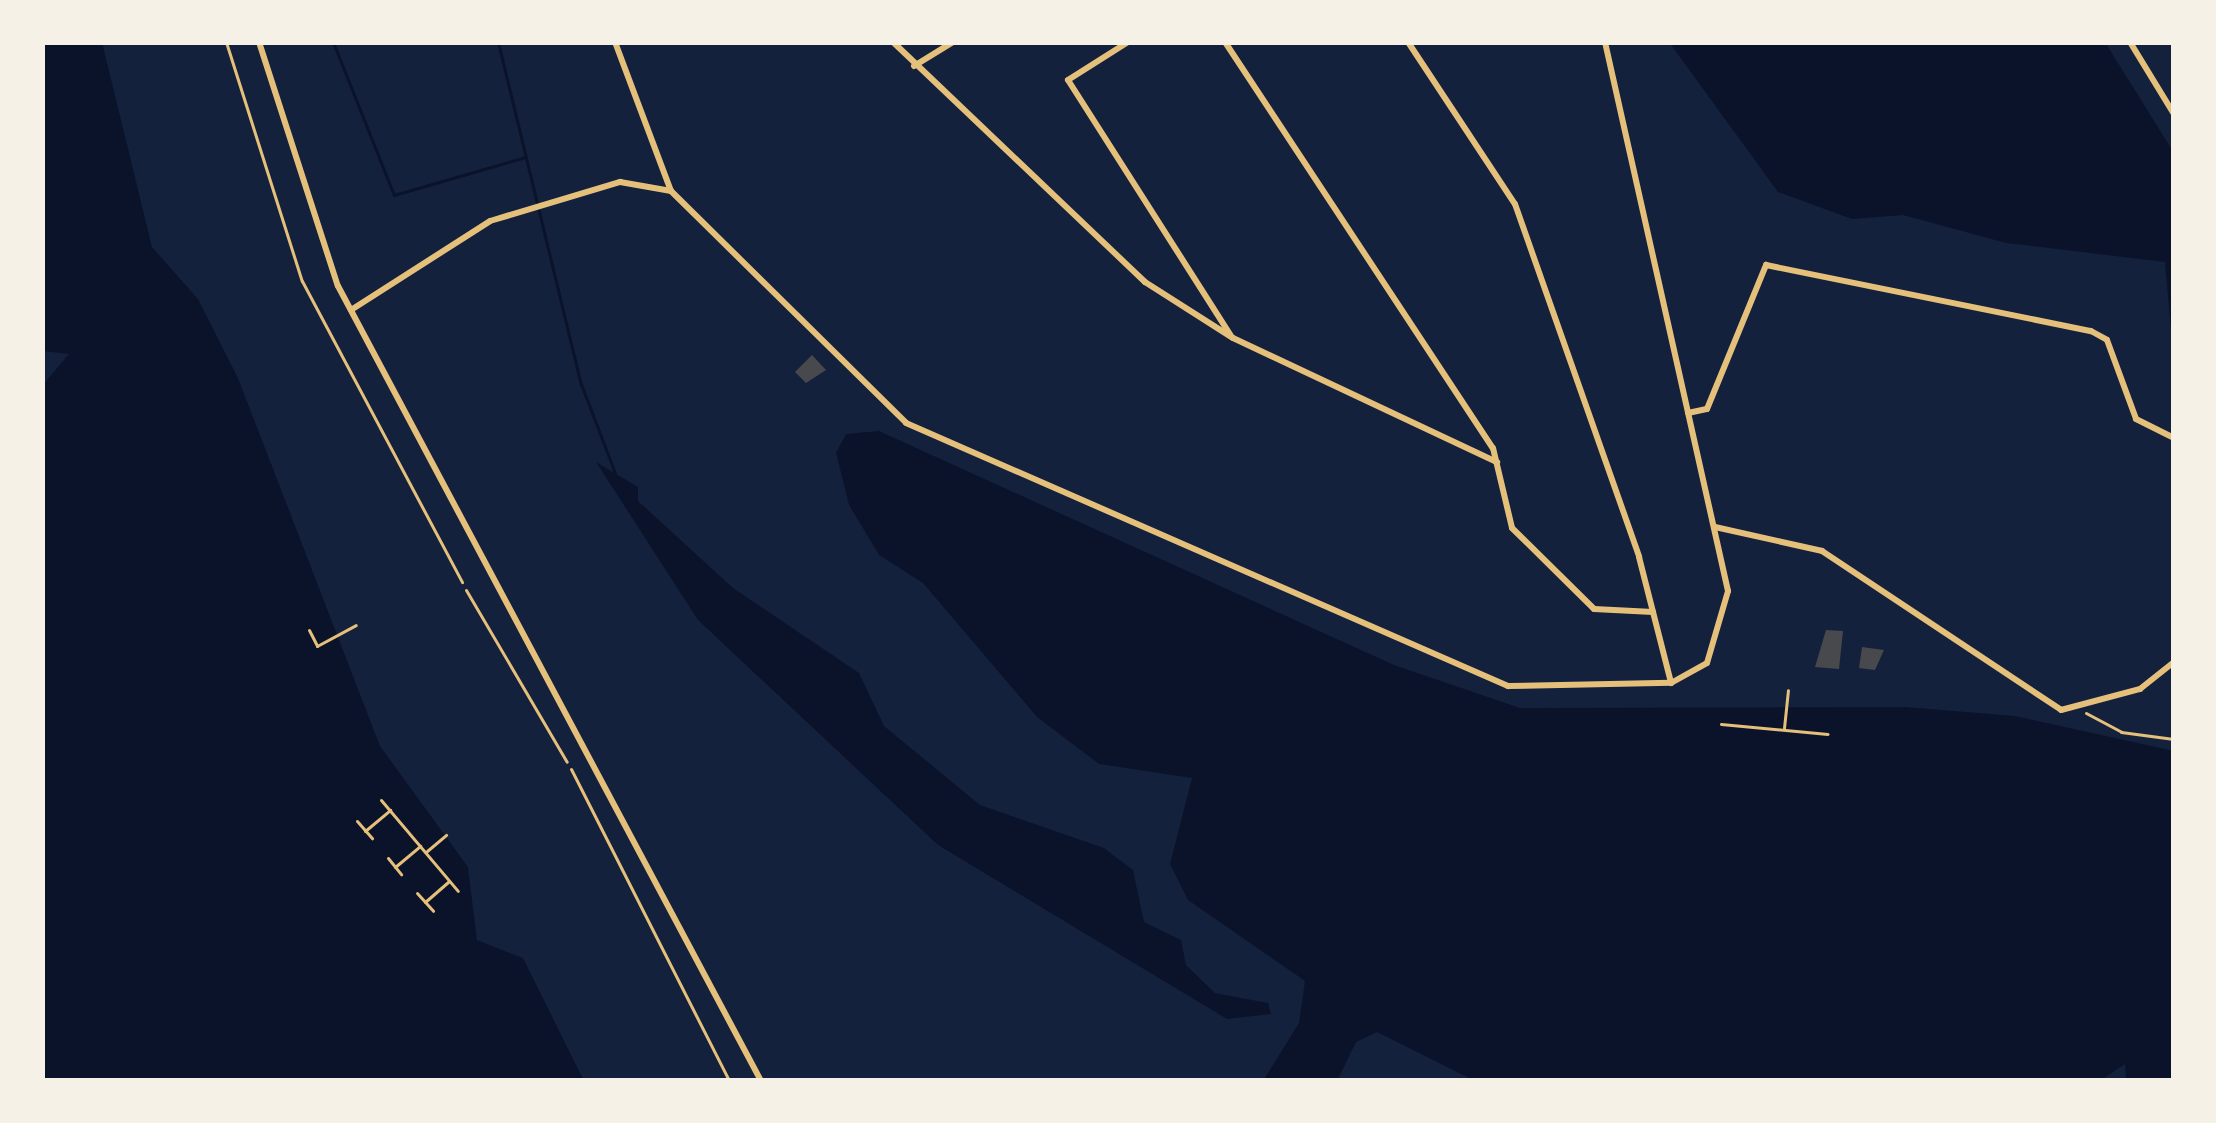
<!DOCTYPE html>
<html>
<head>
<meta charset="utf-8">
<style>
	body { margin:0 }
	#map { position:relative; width:2216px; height:1123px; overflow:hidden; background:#14213d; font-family:"Golos Text",sans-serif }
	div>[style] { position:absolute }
	.water>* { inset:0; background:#0b132b }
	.stream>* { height:3px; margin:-1.5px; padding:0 1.5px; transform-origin:1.5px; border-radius:1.5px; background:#0b132b }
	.building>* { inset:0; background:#48494c }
	.path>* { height:3px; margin:-1.5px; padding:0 1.5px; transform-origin:1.5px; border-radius:1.5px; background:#e5c07b }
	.service>* { height:3px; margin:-1.5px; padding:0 1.5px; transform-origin:1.5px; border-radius:1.5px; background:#e5c07b }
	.minor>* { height:6px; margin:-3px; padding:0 3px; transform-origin:3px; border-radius:3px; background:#e5c07b }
	.tertiary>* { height:6px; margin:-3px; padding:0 3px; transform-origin:3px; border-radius:3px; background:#e5c07b }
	span { translate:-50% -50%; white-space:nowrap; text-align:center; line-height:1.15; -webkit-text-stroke:9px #f6f1e7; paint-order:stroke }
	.frame { position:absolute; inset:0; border:45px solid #f6f1e7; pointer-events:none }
</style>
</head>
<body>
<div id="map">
	<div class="water">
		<div style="clip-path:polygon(42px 42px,102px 42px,152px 247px,198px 299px,238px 378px,380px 746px,468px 867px,477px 940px,523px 958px,584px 1081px,42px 1081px,42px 386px,69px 354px,42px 351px)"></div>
		<div style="clip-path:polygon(1669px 42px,2105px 42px,2174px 153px,2174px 365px,2165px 262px,2006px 243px,1903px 215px,1852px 219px,1778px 192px)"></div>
		<div style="clip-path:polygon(879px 431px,1394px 665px,1520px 708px,1906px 707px,2015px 716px,2174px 751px,2174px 1081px,2126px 1081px,2125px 1064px,2100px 1081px,1475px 1081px,1377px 1032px,1356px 1042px,1337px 1081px,1263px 1081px,1299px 1023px,1305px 981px,1188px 900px,1170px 864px,1192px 778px,1099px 764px,1037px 717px,923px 583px,879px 555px,849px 505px,836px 453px,846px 434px)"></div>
		<div style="clip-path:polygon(596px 462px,638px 487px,638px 501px,733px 588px,859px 673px,884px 726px,980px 805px,1104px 848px,1133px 870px,1144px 922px,1181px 940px,1186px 965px,1215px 993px,1268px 1003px,1271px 1014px,1227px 1019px,938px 845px,698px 620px)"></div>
	</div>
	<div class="stream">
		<div style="left:333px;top:42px;width:165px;rotate:68.3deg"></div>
		<div style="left:394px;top:195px;width:137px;rotate:-16.1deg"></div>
		<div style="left:498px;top:42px;width:352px;rotate:76.4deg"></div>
		<div style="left:581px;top:384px;width:95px;rotate:69.1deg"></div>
	</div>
	<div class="building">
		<div style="clip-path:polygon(812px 355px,826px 370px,806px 383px,795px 372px)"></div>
		<div style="clip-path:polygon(1826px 630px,1843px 631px,1839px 669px,1815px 667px)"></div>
		<div style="clip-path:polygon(1862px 647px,1884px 650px,1875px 670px,1859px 668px)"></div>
	</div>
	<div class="path">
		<div style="left:226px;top:42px;width:251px;rotate:72.4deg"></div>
		<div style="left:302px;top:281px;width:341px;rotate:62deg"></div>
		<div style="left:309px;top:630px;width:18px;rotate:63deg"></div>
		<div style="left:317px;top:646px;width:44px;rotate:-28.3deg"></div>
		<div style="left:2086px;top:713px;width:40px;rotate:28deg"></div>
		<div style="left:2121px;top:732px;width:53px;rotate:7.5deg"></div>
		<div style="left:1721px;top:724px;width:107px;rotate:5.3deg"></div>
		<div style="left:1784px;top:728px;width:38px;rotate:-84deg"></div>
		<div style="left:571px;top:769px;width:350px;rotate:63.1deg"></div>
		<div style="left:381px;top:800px;width:119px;rotate:49.8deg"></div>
		<div style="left:357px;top:821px;width:23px;rotate:49deg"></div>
		<div style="left:365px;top:831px;width:33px;rotate:-40deg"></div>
		<div style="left:427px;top:851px;width:25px;rotate:-40deg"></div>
		<div style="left:388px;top:858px;width:21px;rotate:51deg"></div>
		<div style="left:395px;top:867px;width:33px;rotate:-40deg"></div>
		<div style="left:417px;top:893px;width:24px;rotate:48deg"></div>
		<div style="left:425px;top:902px;width:32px;rotate:-41deg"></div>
	</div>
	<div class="service">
		<div style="left:466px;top:590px;width:199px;rotate:59.6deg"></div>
	</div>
	<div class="minor">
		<div style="left:615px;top:42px;width:159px;rotate:69.4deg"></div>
		<div style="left:893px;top:42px;width:348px;rotate:43.6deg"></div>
		<div style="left:1145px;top:282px;width:104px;rotate:32.5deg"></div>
		<div style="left:1233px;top:338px;width:292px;rotate:25.2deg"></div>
		<div style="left:1128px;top:42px;width:71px;rotate:147.7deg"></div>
		<div style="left:1068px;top:80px;width:303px;rotate:57.5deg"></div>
		<div style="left:1225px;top:42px;width:486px;rotate:56.6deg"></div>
		<div style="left:1493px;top:448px;width:82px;rotate:76.6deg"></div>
		<div style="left:1512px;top:528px;width:115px;rotate:44.6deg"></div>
		<div style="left:1594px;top:609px;width:59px;rotate:2.9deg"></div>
		<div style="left:1408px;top:42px;width:194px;rotate:56.6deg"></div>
		<div style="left:1515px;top:204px;width:374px;rotate:70.6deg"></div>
		<div style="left:1639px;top:557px;width:130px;rotate:75.7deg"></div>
		<div style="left:2130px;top:42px;width:84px;rotate:58.6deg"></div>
		<div style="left:914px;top:66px;width:46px;rotate:-31.6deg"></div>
		<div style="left:351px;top:310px;width:165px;rotate:-32.6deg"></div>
		<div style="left:490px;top:221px;width:136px;rotate:-16.7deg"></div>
		<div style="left:620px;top:182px;width:52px;rotate:10deg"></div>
		<div style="left:671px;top:191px;width:330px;rotate:44.6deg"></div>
		<div style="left:906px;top:423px;width:657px;rotate:23.6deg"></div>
		<div style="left:1508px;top:686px;width:163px;rotate:-1.1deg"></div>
		<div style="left:1671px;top:683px;width:41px;rotate:-29.1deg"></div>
		<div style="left:1707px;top:663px;width:75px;rotate:-73.7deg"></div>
		<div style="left:1728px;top:591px;width:563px;rotate:-102.63deg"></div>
		<div style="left:1688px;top:413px;width:19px;rotate:-12deg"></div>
		<div style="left:1707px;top:409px;width:156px;rotate:-67.7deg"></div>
		<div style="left:1766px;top:265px;width:332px;rotate:11.5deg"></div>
		<div style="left:2091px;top:331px;width:18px;rotate:29deg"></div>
		<div style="left:2107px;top:340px;width:84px;rotate:69.8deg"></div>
		<div style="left:2136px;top:419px;width:42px;rotate:26.6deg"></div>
		<div style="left:1715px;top:527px;width:110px;rotate:12.6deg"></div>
		<div style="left:1822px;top:551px;width:287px;rotate:33.6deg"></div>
		<div style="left:2061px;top:710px;width:82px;rotate:-14.9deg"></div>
		<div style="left:2140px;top:689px;width:43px;rotate:-38.5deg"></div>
	</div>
	<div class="tertiary">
		<div style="left:259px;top:42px;width:256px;rotate:72.1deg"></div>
		<div style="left:338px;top:286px;width:901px;rotate:61.98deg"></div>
	</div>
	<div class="frame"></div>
</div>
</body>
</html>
